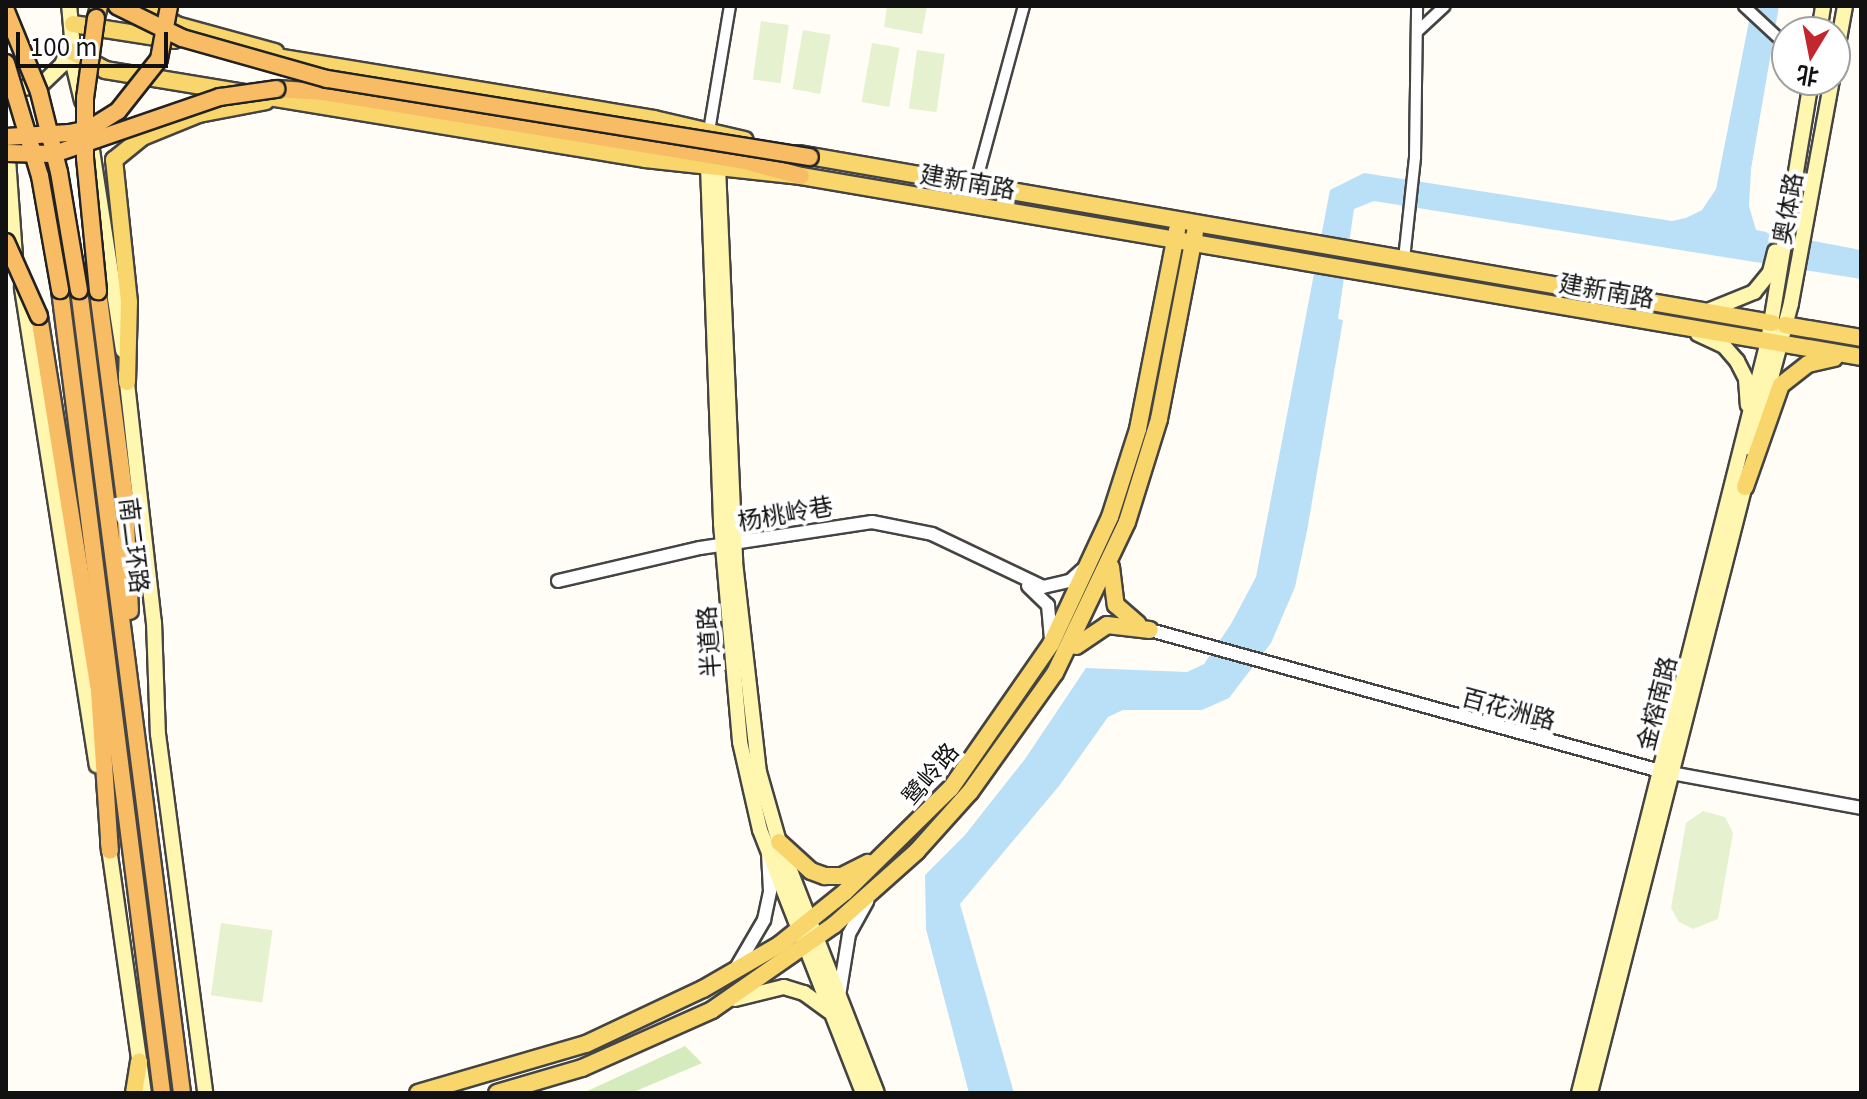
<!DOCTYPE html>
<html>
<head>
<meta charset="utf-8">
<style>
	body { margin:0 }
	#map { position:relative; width:1867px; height:1099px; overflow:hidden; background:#fffdf5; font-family:Georgia,"Noto Sans SC",serif }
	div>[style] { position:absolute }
	.green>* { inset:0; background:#d5ebbd }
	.pitch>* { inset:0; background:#e6f2cf; transform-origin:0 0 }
	.water>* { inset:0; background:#b9e0f7 }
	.roads { filter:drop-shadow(2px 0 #444) drop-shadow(-2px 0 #444) drop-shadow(0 2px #444) drop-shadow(0 -2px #444) }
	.minor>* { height:10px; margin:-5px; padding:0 5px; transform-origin:5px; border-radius:5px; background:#fff }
	.tertiary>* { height:12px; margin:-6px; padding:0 6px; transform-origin:6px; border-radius:6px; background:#fff }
	.secondary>* { height:14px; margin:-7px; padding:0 7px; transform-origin:7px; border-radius:7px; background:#fff6b0 }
	.primary>* { height:16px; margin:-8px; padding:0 8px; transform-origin:8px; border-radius:8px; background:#f9d66b }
	.trunk>* { height:16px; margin:-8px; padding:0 8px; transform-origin:8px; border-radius:8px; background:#f7bc64 }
	.bridges { filter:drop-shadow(2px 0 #222) drop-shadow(-2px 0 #222) drop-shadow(0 2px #222) drop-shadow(0 -2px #222) }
	.trunk-bridge>* { height:16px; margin:-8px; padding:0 8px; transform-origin:8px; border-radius:8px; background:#f7bc64 }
	span { translate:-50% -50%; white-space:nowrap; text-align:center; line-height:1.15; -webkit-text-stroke:8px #fff; paint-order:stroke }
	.street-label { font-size:24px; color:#111 }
	.frame { position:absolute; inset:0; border:8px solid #111; pointer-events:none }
	.north { position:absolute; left:1771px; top:16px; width:80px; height:80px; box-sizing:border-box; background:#fff; border:2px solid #a0a0a0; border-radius:50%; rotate:190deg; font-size:22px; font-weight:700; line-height:32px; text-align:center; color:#111 }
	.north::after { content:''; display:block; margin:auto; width:28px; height:36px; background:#c4262e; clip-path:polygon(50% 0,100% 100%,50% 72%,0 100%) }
	.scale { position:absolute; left:16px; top:32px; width:152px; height:36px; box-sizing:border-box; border:4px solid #111; border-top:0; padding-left:10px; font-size:24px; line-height:28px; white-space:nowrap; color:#111; -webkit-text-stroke:6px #fff; paint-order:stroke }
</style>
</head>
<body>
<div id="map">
	<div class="green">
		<div style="clip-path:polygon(685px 1046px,702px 1063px,631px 1093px,583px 1093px)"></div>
	</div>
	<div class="pitch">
		<div style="clip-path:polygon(887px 6px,927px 6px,922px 34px,884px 27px)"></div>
		<div style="left:761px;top:21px;width:28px;height:59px;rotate:8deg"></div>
		<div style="left:803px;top:30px;width:28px;height:60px;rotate:10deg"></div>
		<div style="left:872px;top:43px;width:28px;height:60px;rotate:10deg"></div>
		<div style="left:917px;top:50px;width:28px;height:59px;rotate:8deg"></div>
		<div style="clip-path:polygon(1703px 811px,1725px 817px,1733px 833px,1718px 919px,1693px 929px,1679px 922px,1671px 908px,1686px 823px)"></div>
		<div style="left:221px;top:923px;width:52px;height:73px;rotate:8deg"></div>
	</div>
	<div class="water">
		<div style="clip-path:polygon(1752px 6px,1779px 6px,1751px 169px,1749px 206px,1756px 230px,1861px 250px,1861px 279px,1374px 201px,1354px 209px,1338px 319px,1343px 320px,1307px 531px,1295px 587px,1271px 643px,1229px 698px,1202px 710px,1123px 710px,1108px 717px,1059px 786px,960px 904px,1014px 1093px,969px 1093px,926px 929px,925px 875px,965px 835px,1025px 759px,1086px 668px,1187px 672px,1204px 664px,1231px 624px,1256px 577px,1330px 190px,1364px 173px,1672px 221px,1686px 218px,1702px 210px,1716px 189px)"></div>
	</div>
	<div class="roads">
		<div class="minor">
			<div style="left:1744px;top:6px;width:59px;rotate:42.9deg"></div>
			<div style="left:1419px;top:30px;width:35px;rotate:-43deg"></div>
			<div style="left:709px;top:131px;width:127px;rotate:-80.5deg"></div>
			<div style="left:975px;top:186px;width:187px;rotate:-74.8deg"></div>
			<div style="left:1404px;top:259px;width:103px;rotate:-83.8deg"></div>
			<div style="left:1415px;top:157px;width:151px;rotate:-89.2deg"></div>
		</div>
		<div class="tertiary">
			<div style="left:558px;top:581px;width:146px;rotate:-13.1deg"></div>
			<div style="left:700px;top:548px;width:174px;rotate:-8.6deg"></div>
			<div style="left:872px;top:522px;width:61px;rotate:11.3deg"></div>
			<div style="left:932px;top:534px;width:123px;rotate:25.5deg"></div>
			<div style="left:1043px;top:587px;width:28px;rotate:-13deg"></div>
			<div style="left:1070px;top:581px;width:16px;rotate:-43deg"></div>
			<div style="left:1028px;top:586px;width:28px;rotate:44deg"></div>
			<div style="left:1048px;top:605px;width:33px;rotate:85deg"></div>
			<div style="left:1150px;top:630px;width:529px;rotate:15.45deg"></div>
			<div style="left:1660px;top:771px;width:204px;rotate:10.4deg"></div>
			<div style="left:736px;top:968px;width:56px;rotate:-59.7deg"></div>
			<div style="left:764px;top:920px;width:30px;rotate:-78deg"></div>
			<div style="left:770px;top:891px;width:36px;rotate:-93deg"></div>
			<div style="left:839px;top:996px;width:63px;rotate:-80.8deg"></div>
			<div style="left:849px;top:934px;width:38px;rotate:-61deg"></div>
		</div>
		<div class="secondary">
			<div style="left:1819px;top:32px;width:26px;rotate:-81deg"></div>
			<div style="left:70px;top:51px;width:51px;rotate:76.5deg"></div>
			<div style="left:1835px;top:61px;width:56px;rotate:-79.7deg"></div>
			<div style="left:6px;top:91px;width:36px;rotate:-10deg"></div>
			<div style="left:41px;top:85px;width:29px;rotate:-44deg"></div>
			<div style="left:62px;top:65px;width:29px;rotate:-70deg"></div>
			<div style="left:72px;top:38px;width:32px;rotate:-95deg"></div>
			<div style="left:90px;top:137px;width:216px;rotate:81.2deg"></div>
			<div style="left:7px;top:145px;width:111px;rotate:85.9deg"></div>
			<div style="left:708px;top:166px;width:358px;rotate:87.9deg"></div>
			<div style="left:721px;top:524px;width:219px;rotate:85deg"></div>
			<div style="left:740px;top:742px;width:90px;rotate:77.2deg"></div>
			<div style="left:760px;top:830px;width:282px;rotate:68.6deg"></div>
			<div style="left:718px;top:167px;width:395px;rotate:87.5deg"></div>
			<div style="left:735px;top:562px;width:211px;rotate:83.5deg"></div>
			<div style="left:759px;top:772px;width:73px;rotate:74.1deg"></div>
			<div style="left:779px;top:842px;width:269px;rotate:68.7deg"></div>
			<div style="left:22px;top:288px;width:483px;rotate:81.1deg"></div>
			<div style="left:1710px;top:310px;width:48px;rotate:-22.2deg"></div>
			<div style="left:1754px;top:292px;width:26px;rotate:-51deg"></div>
			<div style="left:1770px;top:272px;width:21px;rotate:-76deg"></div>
			<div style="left:1698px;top:334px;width:29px;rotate:25deg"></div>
			<div style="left:1724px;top:346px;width:20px;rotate:49deg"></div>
			<div style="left:1737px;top:361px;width:20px;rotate:63deg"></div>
			<div style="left:1746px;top:379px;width:26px;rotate:86deg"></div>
			<div style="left:126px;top:374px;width:250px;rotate:83.6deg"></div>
			<div style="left:154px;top:622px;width:112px;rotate:88deg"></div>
			<div style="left:158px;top:734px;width:362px;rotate:82.5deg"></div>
			<div style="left:1752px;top:449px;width:151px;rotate:-75deg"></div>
			<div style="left:1791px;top:303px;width:227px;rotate:-79.6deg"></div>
			<div style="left:108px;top:841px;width:255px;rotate:81.9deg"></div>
			<div style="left:735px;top:999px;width:50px;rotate:-13.8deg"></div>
			<div style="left:784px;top:987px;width:21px;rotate:17deg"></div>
			<div style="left:804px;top:993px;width:31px;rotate:36deg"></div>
			<div style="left:1579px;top:1093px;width:775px;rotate:-75.89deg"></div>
			<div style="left:1768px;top:341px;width:265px;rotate:-80.6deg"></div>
			<div style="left:1590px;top:1093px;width:636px;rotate:-75.7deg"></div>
		</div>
		<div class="primary">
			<div style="left:146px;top:6px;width:36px;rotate:32deg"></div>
			<div style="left:176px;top:25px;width:103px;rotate:15.3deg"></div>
			<div style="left:73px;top:24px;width:102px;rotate:9deg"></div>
			<div style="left:70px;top:51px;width:40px;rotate:28deg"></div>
			<div style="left:105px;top:70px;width:547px;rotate:9.36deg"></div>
			<div style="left:645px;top:159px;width:157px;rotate:6.2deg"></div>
			<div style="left:801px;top:176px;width:1075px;rotate:9.69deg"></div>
			<div style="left:264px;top:55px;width:395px;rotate:9.3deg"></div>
			<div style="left:654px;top:119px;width:93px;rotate:13deg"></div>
			<div style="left:798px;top:154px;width:989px;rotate:9.84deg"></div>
			<div style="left:1785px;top:325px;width:77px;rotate:9.7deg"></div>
			<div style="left:127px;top:382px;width:80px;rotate:-88.6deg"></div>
			<div style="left:129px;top:302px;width:143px;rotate:-96deg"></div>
			<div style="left:114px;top:160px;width:36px;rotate:-39deg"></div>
			<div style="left:142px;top:137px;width:61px;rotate:-22deg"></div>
			<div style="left:199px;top:114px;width:68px;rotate:-11deg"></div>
			<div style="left:1745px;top:487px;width:108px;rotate:-70.6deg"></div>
			<div style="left:1781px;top:385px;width:34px;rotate:-38deg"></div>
			<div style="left:1808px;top:364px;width:27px;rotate:-13deg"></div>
			<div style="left:1111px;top:567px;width:38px;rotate:83deg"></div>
			<div style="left:1116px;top:605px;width:29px;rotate:41deg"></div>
			<div style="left:1076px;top:646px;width:37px;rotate:-34deg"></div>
			<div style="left:1107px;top:625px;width:43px;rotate:6.6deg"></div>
			<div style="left:779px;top:842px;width:43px;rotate:42.2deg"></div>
			<div style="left:811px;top:871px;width:15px;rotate:20deg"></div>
			<div style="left:825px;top:876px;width:17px"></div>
			<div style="left:842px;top:876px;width:29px;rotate:-27deg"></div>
			<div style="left:134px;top:1093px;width:32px;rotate:-81deg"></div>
			<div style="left:418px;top:1093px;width:175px;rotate:-16.3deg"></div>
			<div style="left:586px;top:1044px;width:129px;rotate:-25.2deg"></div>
			<div style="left:703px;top:989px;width:88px;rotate:-30.1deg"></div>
			<div style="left:779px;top:945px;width:85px;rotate:-38.8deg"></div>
			<div style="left:845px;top:892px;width:148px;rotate:-44.5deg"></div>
			<div style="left:951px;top:788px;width:175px;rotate:-55.2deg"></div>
			<div style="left:1051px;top:644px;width:140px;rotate:-65.1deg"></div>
			<div style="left:1110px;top:517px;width:92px;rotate:-72.3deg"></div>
			<div style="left:1138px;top:429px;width:203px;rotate:-78.9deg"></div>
			<div style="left:497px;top:1093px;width:89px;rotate:-16.4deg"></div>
			<div style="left:582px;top:1068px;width:142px;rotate:-24deg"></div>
			<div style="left:712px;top:1010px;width:149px;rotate:-34.9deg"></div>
			<div style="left:834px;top:925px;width:111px;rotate:-41.7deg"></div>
			<div style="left:917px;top:851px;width:79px;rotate:-48.1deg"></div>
			<div style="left:970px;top:792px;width:146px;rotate:-54.5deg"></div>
			<div style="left:1055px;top:673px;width:167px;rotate:-64.5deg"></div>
			<div style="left:1127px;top:522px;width:108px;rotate:-72.7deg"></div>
			<div style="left:1159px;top:419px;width:190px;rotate:-79.1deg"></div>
		</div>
		<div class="trunk">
			<div style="left:96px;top:18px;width:12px;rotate:-76deg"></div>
			<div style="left:276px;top:89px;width:48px;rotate:3.6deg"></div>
			<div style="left:324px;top:92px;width:423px;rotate:9.3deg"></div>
			<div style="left:741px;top:160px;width:62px;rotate:14.9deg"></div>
			<div style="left:60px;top:290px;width:809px;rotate:82.76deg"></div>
			<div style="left:79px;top:290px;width:810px;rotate:82.69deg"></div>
			<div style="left:98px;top:291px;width:209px;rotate:82.6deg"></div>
			<div style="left:125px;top:498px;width:113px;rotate:87.5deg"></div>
			<div style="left:39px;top:316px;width:380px;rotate:80.9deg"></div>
			<div style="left:99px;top:691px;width:160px;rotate:86.1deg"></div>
		</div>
	</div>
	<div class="bridges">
		<div class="trunk-bridge">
			<div style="left:117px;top:6px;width:72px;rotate:26.2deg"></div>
			<div style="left:182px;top:38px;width:151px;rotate:15.8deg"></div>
			<div style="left:327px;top:79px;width:489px;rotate:9.2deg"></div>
			<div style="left:6px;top:11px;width:87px;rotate:67.8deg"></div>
			<div style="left:39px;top:92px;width:82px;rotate:76deg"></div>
			<div style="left:59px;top:172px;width:120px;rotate:80.4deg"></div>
			<div style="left:96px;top:18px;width:81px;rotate:97.8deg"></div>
			<div style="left:85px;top:98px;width:60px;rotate:90deg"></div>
			<div style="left:85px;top:158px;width:134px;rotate:84.4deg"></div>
			<div style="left:6px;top:63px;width:118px;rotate:73.3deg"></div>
			<div style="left:40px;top:176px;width:116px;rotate:80deg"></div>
			<div style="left:6px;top:137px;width:63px;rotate:-3.6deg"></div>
			<div style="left:69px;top:133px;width:20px;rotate:-11deg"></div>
			<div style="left:89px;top:129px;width:34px;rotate:-32deg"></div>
			<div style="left:118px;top:111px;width:66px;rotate:-51.7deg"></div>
			<div style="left:159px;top:59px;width:54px;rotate:-79.3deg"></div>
			<div style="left:6px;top:153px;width:48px;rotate:1.2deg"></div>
			<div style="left:54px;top:154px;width:176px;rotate:-19deg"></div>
			<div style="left:220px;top:97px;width:57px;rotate:-8.1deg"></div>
			<div style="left:6px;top:242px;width:81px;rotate:66deg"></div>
		</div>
	</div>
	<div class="street-label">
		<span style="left:968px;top:180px;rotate:10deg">建新南路</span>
		<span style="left:1786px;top:208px;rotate:-80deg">奥体路</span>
		<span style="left:1607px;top:289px;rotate:10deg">建新南路</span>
		<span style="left:785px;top:512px;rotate:-10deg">杨桃岭巷</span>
		<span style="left:136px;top:545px;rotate:83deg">南二环路</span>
		<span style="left:707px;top:642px;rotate:-94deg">半道路</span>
		<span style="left:1655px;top:703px;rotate:-76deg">金榕南路</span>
		<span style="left:1509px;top:707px;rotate:15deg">百花洲路</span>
		<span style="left:929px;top:773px;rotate:-50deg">鹭岭路</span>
	</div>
	<div class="frame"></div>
	<div class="north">北</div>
	<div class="scale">100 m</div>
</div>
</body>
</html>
